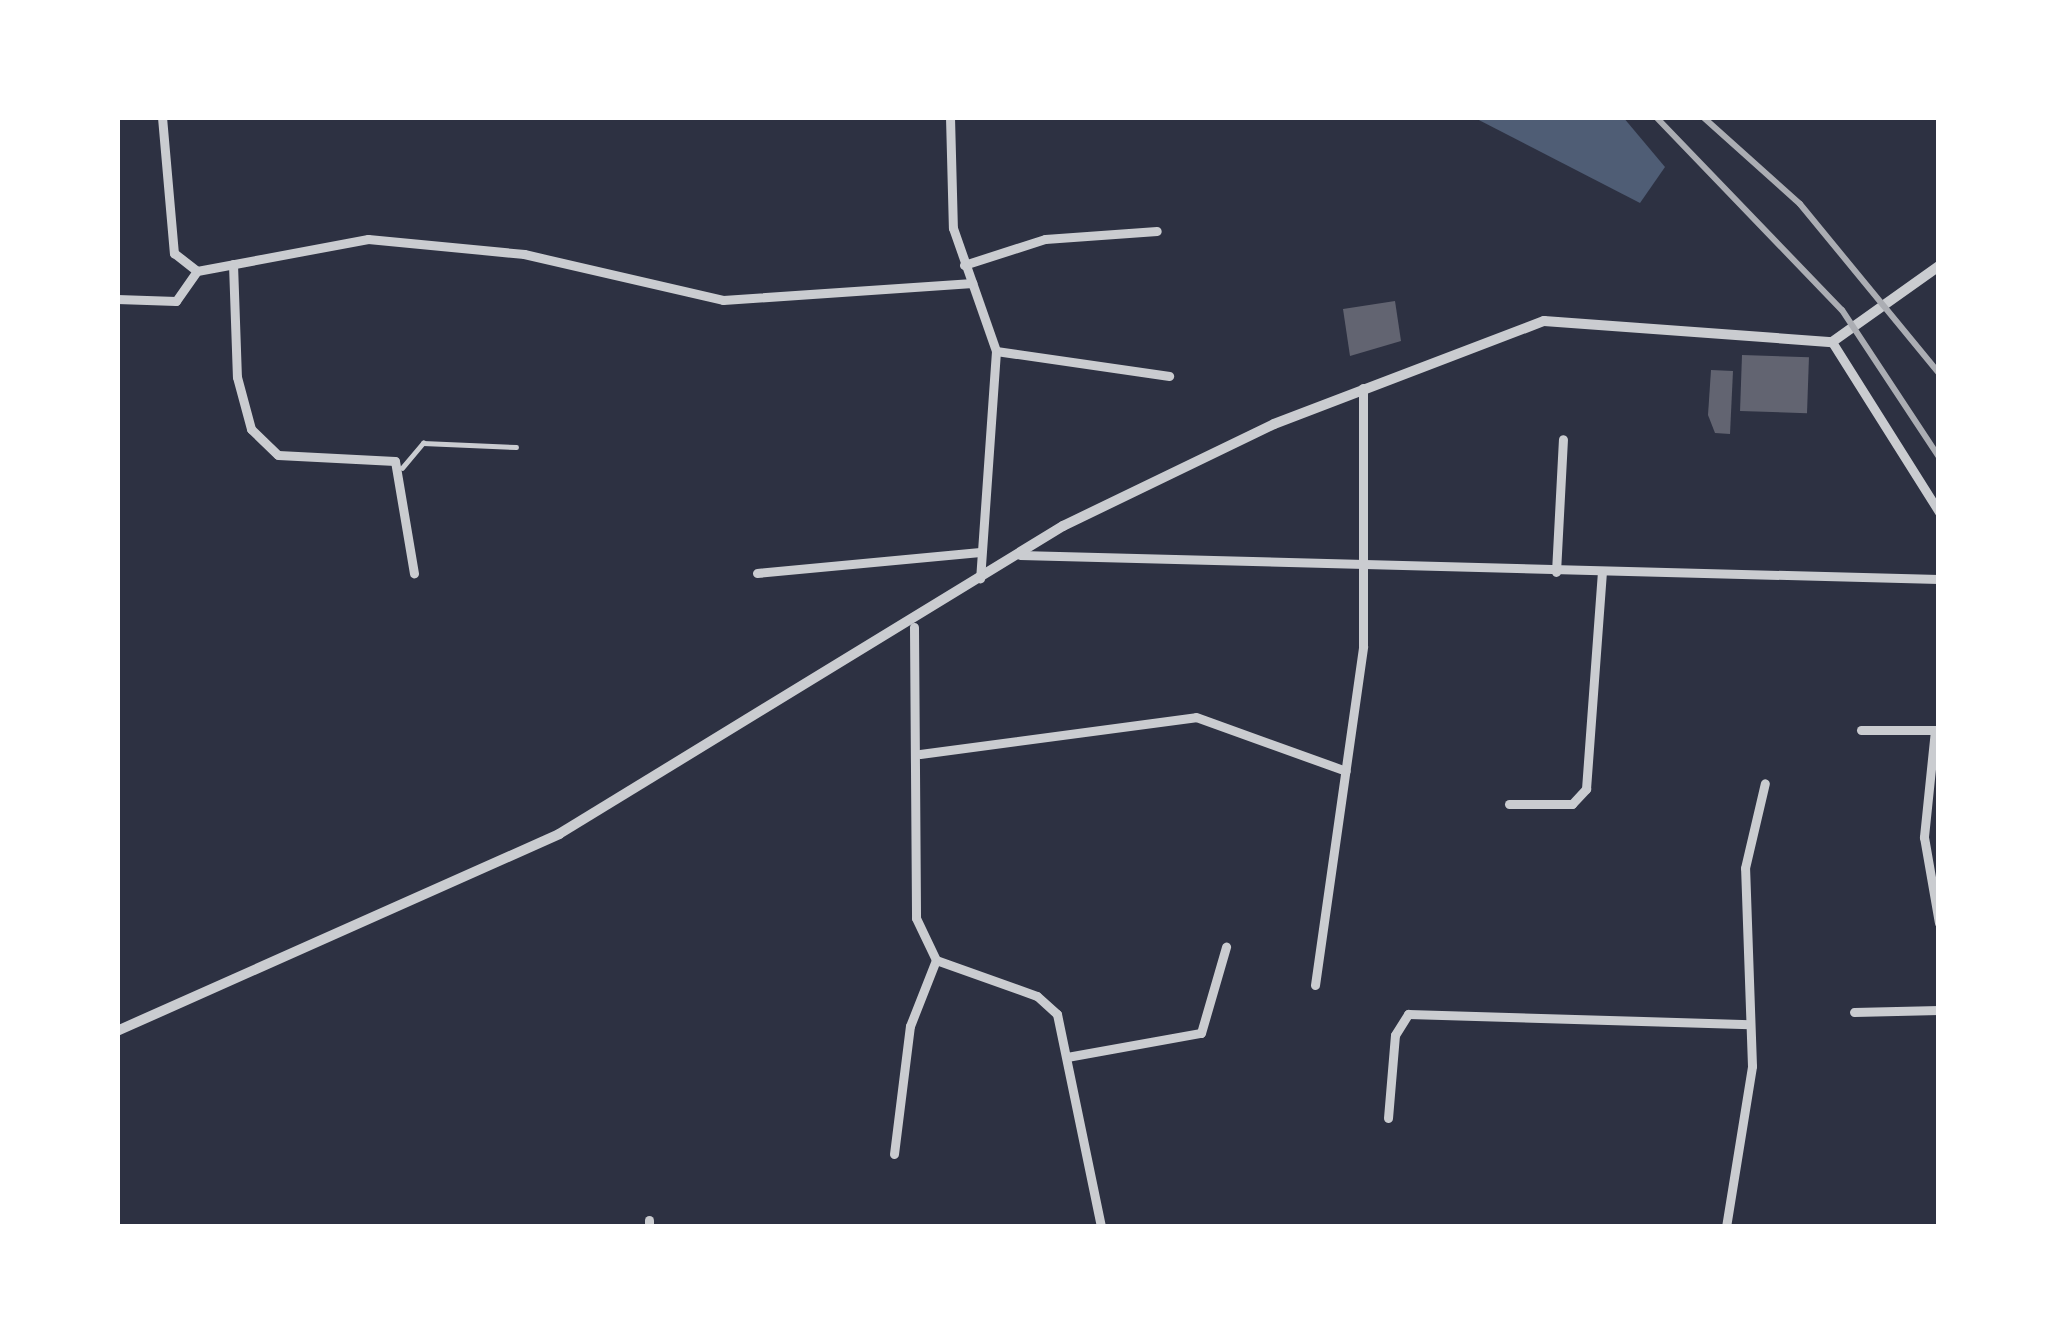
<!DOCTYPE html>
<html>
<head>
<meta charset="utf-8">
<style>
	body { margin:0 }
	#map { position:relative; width:2056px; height:1344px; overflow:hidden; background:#2d3142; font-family:"Fira Sans Condensed",sans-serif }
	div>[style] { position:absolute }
	.water>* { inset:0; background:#4f5d75 }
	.building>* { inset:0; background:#626471; transform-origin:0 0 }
	.service>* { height:4.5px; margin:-2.25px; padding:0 2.25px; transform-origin:2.25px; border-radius:2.25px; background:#caccd0 }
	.minor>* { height:9px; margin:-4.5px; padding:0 4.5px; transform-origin:4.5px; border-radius:4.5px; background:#caccd0 }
	.tertiary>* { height:10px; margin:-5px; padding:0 5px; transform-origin:5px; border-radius:5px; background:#caccd0 }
	.rail>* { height:6px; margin:-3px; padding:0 3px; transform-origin:3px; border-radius:3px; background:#abadb3 }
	span { translate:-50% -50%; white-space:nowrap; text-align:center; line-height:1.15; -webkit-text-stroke:9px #fff; paint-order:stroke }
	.frame { position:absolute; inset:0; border:120px solid #fff; pointer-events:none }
</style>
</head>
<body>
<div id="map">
	<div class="water">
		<div style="clip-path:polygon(1473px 117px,1623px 117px,1665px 167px,1640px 203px)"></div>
	</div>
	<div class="building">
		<div style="clip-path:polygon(1395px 301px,1401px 341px,1350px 356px,1343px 309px)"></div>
		<div style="left:1742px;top:355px;width:67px;height:56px;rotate:2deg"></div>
		<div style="clip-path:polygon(1711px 370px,1733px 371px,1730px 434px,1715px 433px,1708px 415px)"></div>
	</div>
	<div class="service">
		<div style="left:402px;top:468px;width:33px;rotate:-50deg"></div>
		<div style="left:423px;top:443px;width:93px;rotate:2.5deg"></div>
	</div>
	<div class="minor">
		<div style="left:162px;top:117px;width:137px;rotate:85deg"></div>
		<div style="left:174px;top:253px;width:29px;rotate:38deg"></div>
		<div style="left:197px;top:271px;width:174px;rotate:-10.6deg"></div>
		<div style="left:368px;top:239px;width:157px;rotate:5.5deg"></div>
		<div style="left:524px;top:254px;width:204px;rotate:13deg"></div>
		<div style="left:723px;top:300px;width:250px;rotate:-3.9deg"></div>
		<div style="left:950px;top:117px;width:111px;rotate:88.5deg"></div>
		<div style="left:953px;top:228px;width:130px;rotate:70.7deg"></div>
		<div style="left:996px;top:351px;width:228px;rotate:94deg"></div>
		<div style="left:233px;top:264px;width:113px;rotate:88deg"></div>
		<div style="left:237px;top:377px;width:54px;rotate:74.9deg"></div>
		<div style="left:251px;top:429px;width:37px;rotate:44deg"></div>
		<div style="left:278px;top:455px;width:117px;rotate:2.9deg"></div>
		<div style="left:395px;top:461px;width:114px;rotate:80.4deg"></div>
		<div style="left:964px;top:265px;width:85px;rotate:-17.8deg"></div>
		<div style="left:1045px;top:239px;width:112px;rotate:-4.1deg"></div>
		<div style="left:117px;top:299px;width:59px;rotate:1.9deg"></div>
		<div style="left:176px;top:301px;width:37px;rotate:-55deg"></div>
		<div style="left:1832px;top:342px;width:201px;rotate:57.8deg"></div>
		<div style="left:996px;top:351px;width:175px;rotate:8.2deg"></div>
		<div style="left:1020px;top:555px;width:919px;rotate:1.5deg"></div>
		<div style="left:1556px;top:572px;width:133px;rotate:-87deg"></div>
		<div style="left:757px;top:573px;width:224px;rotate:-5.4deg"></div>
		<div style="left:914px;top:627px;width:291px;rotate:89.6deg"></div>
		<div style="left:916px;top:918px;width:47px;rotate:64.5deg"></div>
		<div style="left:936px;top:960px;width:107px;rotate:19.6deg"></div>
		<div style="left:1037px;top:996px;width:27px;rotate:42deg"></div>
		<div style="left:1057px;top:1014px;width:217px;rotate:78.3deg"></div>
		<div style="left:1861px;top:730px;width:78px"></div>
		<div style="left:1935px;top:730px;width:108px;rotate:95.9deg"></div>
		<div style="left:1924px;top:837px;width:87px;rotate:80.1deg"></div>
		<div style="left:920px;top:754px;width:278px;rotate:-7.6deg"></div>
		<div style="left:1196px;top:717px;width:159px;rotate:19.8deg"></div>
		<div style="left:1509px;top:804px;width:63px"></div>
		<div style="left:1572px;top:804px;width:21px;rotate:-47deg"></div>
		<div style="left:1586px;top:789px;width:218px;rotate:-85.8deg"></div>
		<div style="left:1315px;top:985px;width:342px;rotate:-81.9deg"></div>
		<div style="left:1363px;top:646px;width:258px;rotate:-90deg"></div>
		<div style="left:1854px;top:1012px;width:85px;rotate:-1.3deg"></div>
		<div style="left:1067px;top:1057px;width:136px;rotate:-10.2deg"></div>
		<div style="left:1201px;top:1033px;width:90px;rotate:-73.8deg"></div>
		<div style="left:1388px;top:1118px;width:83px;rotate:-85.2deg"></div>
		<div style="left:1395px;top:1035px;width:25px;rotate:-58deg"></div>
		<div style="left:1408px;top:1014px;width:342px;rotate:1.7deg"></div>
		<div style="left:894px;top:1154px;width:129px;rotate:-82.9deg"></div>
		<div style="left:910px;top:1026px;width:71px;rotate:-68.5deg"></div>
		<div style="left:649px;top:1220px;width:7px;rotate:90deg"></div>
		<div style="left:1726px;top:1227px;width:163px;rotate:-80.8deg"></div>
		<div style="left:1752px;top:1066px;width:198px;rotate:-92deg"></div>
		<div style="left:1745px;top:868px;width:87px;rotate:-76.8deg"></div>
	</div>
	<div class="tertiary">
		<div style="left:117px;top:1031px;width:484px;rotate:-24deg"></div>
		<div style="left:559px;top:834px;width:591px;rotate:-31.43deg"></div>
		<div style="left:1063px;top:526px;width:234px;rotate:-25.8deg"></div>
		<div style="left:1274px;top:424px;width:289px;rotate:-20.9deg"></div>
		<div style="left:1544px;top:321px;width:289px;rotate:4.2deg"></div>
		<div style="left:1832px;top:342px;width:131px;rotate:-35.4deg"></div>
	</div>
	<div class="rail">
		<div style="left:1656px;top:117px;width:268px;rotate:46.1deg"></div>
		<div style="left:1842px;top:310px;width:176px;rotate:56.6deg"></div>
		<div style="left:1703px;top:117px;width:130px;rotate:41.9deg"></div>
		<div style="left:1800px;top:204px;width:219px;rotate:50.6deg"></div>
	</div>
	<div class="frame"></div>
</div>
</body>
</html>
